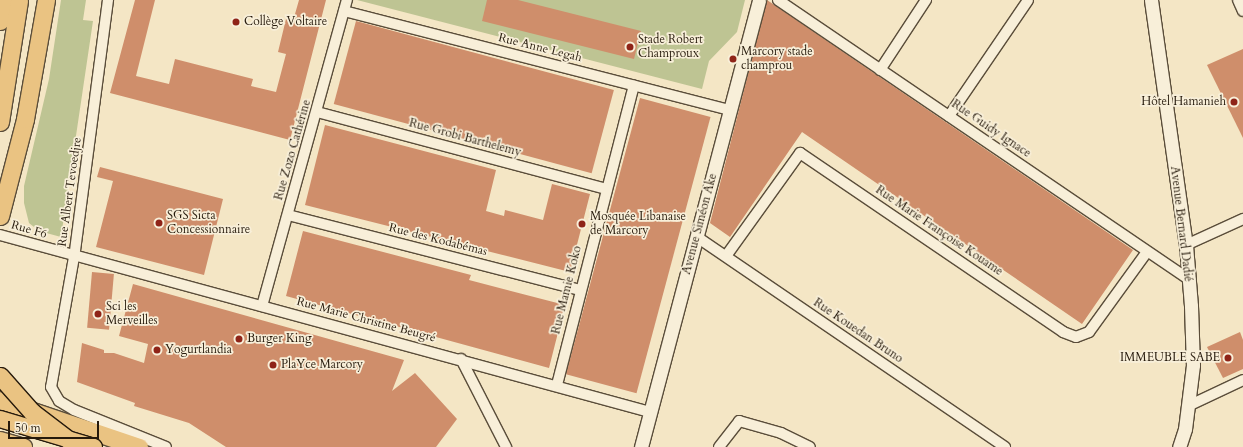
<!DOCTYPE html>
<html>
<head>
<meta charset="utf-8">
<style>
	body { margin:0 }
	#map { position:relative; width:1243px; height:447px; overflow:hidden; background:#f4e6c5; font-family:Cardo,serif }
	div>[style] { position:absolute }
	.green>* { inset:0; background:#bec493 }
	.building>* { inset:0; background:#cf8e6b; transform-origin:0 0 }
	.roads { filter:drop-shadow(1px 0 #5a4d3a) drop-shadow(-1px 0 #5a4d3a) drop-shadow(0 1px #5a4d3a) drop-shadow(0 -1px #5a4d3a) }
	.minor>* { height:10px; margin:-5px; padding:0 5px; transform-origin:5px; border-radius:5px; background:#f8efd9 }
	.tertiary>* { height:13px; margin:-6.5px; padding:0 6.5px; transform-origin:6.5px; border-radius:6.5px; background:#f8efd9 }
	.primary>* { height:16px; margin:-8px; padding:0 8px; transform-origin:8px; border-radius:8px; background:#eac382 }
	.trunk>* { height:17px; margin:-8.5px; padding:0 8.5px; transform-origin:8.5px; border-radius:8.5px; background:#eac382 }
	.bridges { filter:drop-shadow(1px 0 #261a0c) drop-shadow(-1px 0 #261a0c) drop-shadow(0 1px #261a0c) drop-shadow(0 -1px #261a0c) }
	.primary-bridge>* { height:16px; margin:-8px; padding:0 8px; transform-origin:8px; border-radius:8px; background:#eac382 }
	.trunk-bridge>* { height:17px; margin:-8.5px; padding:0 8.5px; transform-origin:8.5px; border-radius:8.5px; background:#eac382 }
	.dots>* { width:11px; height:11px; translate:-50% -50%; box-sizing:border-box; border:2px solid #f8efd9; border-radius:50% }
	span { translate:-50% -50%; white-space:nowrap; text-align:center; line-height:1.15; -webkit-text-stroke:3.5px #f8efd9; paint-order:stroke }
	.poi-label { font-size:12px; color:#261a0c }
	.left { translate:0 -50%; text-align:left }
	.right { translate:-100% -50%; text-align:right }
	.street-label { font-size:12px; color:#261a0c }
	.scale { position:absolute; left:8px; top:421px; width:91px; height:18px; box-sizing:border-box; border:2px solid #261a0c; border-top:0; padding-left:5px; font-size:12px; line-height:14px; white-space:nowrap; color:#261a0c; -webkit-text-stroke:3px #f8efd9; paint-order:stroke }
</style>
</head>
<body>
<div id="map">
	<div class="green">
		<div style="clip-path:polygon(61px 0,86px 0,83px 20px,93px 21px,61px 237px,39px 231px,29px 223px,24px 203px,24px 186px,49px 79px)"></div>
		<div style="clip-path:polygon(357px 0,745px 0,737px 32px,709px 61px,702px 89px)"></div>
	</div>
	<div class="building">
		<div style="clip-path:polygon(135px 0,155px 0,136px 76px,169px 84px,175px 59px,253px 79px,251px 86px,276px 92px,286px 54px,278px 52px,286px 19px,293px 21px,299px 0,326px 0,290px 140px,110px 93px)"></div>
		<div style="clip-path:polygon(487px 0,518px 0,641px 31px,634px 59px,482px 21px)"></div>
		<div style="clip-path:polygon(767px 0,1133px 250px,1082px 324px,802px 132px,730px 237px,710px 223px)"></div>
		<div style="left:356px;top:21px;width:267px;height:86px;rotate:15deg"></div>
		<div style="clip-path:polygon(1243px 49px,1243px 138px,1207px 65px)"></div>
		<div style="left:640px;top:98px;width:73px;height:286px;rotate:15deg"></div>
		<div style="clip-path:polygon(325px 125px,496px 170px,486px 211px,504px 216px,505px 210px,543px 220px,552px 184px,590px 194px,570px 272px,305px 205px)"></div>
		<div style="clip-path:polygon(100px 167px,223px 199px,204px 275px,96px 247px,113px 181px,97px 177px)"></div>
		<div style="clip-path:polygon(303px 231px,471px 275px,469px 280px,565px 305px,549px 368px,286px 296px)"></div>
		<div style="left:92px;top:272px;width:22px;height:56px;rotate:5deg"></div>
		<div style="clip-path:polygon(133px 284px,404px 360px,392px 391px,415px 373px,457px 419px,436px 447px,226px 447px,189px 423px,134px 406px,135px 403px,77px 382px,82px 343px,104px 350px,104px 353px,114px 353px,144px 363px,148px 344px,119px 336px)"></div>
		<div style="clip-path:polygon(1240px 332px,1243px 340px,1243px 369px,1223px 378px,1207px 347px)"></div>
	</div>
	<div class="roads">
		<div class="minor">
			<div style="left:108px;top:0;width:259px;rotate:97.5deg"></div>
			<div style="left:74px;top:257px;width:132px;rotate:100deg"></div>
			<div style="left:51px;top:387px;width:16px;rotate:60deg"></div>
			<div style="left:59px;top:401px;width:17px;rotate:31deg"></div>
			<div style="left:74px;top:410px;width:99px;rotate:21.9deg"></div>
			<div style="left:778px;top:0;width:496px;rotate:34.2deg"></div>
			<div style="left:1238px;top:0;width:12px;rotate:66deg"></div>
			<div style="left:344px;top:11px;width:398px;rotate:14.4deg"></div>
			<div style="left:880px;top:70px;width:84px;rotate:-56.7deg"></div>
			<div style="left:317px;top:112px;width:300px;rotate:14.9deg"></div>
			<div style="left:949px;top:116px;width:140px;rotate:-55.7deg"></div>
			<div style="left:288px;top:215px;width:302px;rotate:14.4deg"></div>
			<div style="left:0;top:235px;width:674px;rotate:15.23deg"></div>
			<div style="left:697px;top:237px;width:373px;rotate:34.3deg"></div>
			<div style="left:1186px;top:245px;width:63px;rotate:-24.5deg"></div>
			<div style="left:726px;top:256px;width:127px;rotate:-54.3deg"></div>
			<div style="left:800px;top:153px;width:318px;rotate:34.2deg"></div>
			<div style="left:1063px;top:332px;width:14px;rotate:21deg"></div>
			<div style="left:1076px;top:337px;width:14px;rotate:-21deg"></div>
			<div style="left:1089px;top:332px;width:99px;rotate:-54.1deg"></div>
			<div style="left:262px;top:306px;width:318px;rotate:-74.5deg"></div>
			<div style="left:461px;top:359px;width:99px;rotate:62.9deg"></div>
			<div style="left:557px;top:385px;width:309px;rotate:-75.6deg"></div>
			<div style="left:1188px;top:406px;width:61px;rotate:-25.3deg"></div>
			<div style="left:719px;top:447px;width:33px;rotate:-52deg"></div>
			<div style="left:739px;top:421px;width:44px;rotate:15.9deg"></div>
			<div style="left:781px;top:433px;width:32px;rotate:26deg"></div>
		</div>
		<div class="tertiary">
			<div style="left:1151px;top:0;width:247px;rotate:81.9deg"></div>
			<div style="left:1186px;top:245px;width:61px;rotate:85.3deg"></div>
			<div style="left:1191px;top:306px;width:59px;rotate:88.1deg"></div>
			<div style="left:1193px;top:365px;width:64px;rotate:97.1deg"></div>
			<div style="left:1185px;top:429px;width:19px;rotate:108deg"></div>
			<div style="left:641px;top:447px;width:462px;rotate:-75.2deg"></div>
		</div>
		<div class="primary">
			<div style="left:0;top:440px;width:25px;rotate:16deg"></div>
		</div>
		<div class="trunk">
			<div style="left:0;top:21px;width:21px;rotate:-82deg"></div>
			<div style="left:0;top:122px;width:123px;rotate:-81.1deg"></div>
			<div style="left:0;top:216px;width:100px;rotate:-75.5deg"></div>
			<div style="left:25px;top:119px;width:121px;rotate:-80deg"></div>
			<div style="left:0;top:400px;width:147px;rotate:18.7deg"></div>
		</div>
	</div>
	<div class="bridges">
		<div class="primary-bridge">
			<div style="left:0;top:419px;width:98px;rotate:16.6deg"></div>
		</div>
		<div class="trunk-bridge">
			<div style="left:0;top:376px;width:48px;rotate:48.4deg"></div>
			<div style="left:32px;top:412px;width:58px;rotate:37.3deg"></div>
		</div>
	</div>
	<div class="dots">
		<div style="left:236px;top:22px;background:#8f2418"></div>
		<div style="left:630px;top:47px;background:#8f2418"></div>
		<div style="left:733px;top:59px;background:#8f2418"></div>
		<div style="left:1234px;top:102px;background:#8f2418"></div>
		<div style="left:159px;top:223px;background:#8f2418"></div>
		<div style="left:582px;top:224px;background:#8f2418"></div>
		<div style="left:98px;top:314px;background:#8f2418"></div>
		<div style="left:239px;top:339px;background:#8f2418"></div>
		<div style="left:157px;top:350px;background:#8f2418"></div>
		<div style="left:1228px;top:358px;background:#8f2418"></div>
		<div style="left:273px;top:365px;background:#8f2418"></div>
	</div>
	<div class="poi-label">
		<span class="left" style="left:244px;top:22px">Collège Voltaire</span>
		<span class="left" style="left:638px;top:47px">Stade Robert<br>Champroux</span>
		<span class="left" style="left:741px;top:59px">Marcory stade<br>champrou</span>
		<span class="right" style="left:1226px;top:102px">Hôtel Hamanieh</span>
		<span class="left" style="left:167px;top:223px">SGS Sicta<br>Concessionnaire</span>
		<span class="left" style="left:590px;top:224px">Mosquée Libanaise<br>de Marcory</span>
		<span class="left" style="left:106px;top:314px">Sci les<br>Merveilles</span>
		<span class="left" style="left:247px;top:339px">Burger King</span>
		<span class="left" style="left:165px;top:350px">Yogurtlandia</span>
		<span class="right" style="left:1220px;top:358px">IMMEUBLE SABE</span>
		<span class="left" style="left:281px;top:365px">PlaYce Marcory</span>
	</div>
	<div class="street-label">
		<span style="left:540px;top:48px;rotate:14deg">Rue Anne Legah</span>
		<span style="left:991px;top:129px;rotate:34deg">Rue Guidy Ignace</span>
		<span style="left:465px;top:138px;rotate:15deg">Rue Grobi Barthelemy</span>
		<span style="left:293px;top:150px;rotate:-74deg">Rue Zozo Cathérine</span>
		<span style="left:70px;top:192px;rotate:-82deg">Rue Albert Tevoedjre</span>
		<span style="left:700px;top:224px;rotate:-75deg">Avenue Siméon Ake</span>
		<span style="left:1181px;top:224px;rotate:83deg">Avenue Bernard Dadié</span>
		<span style="left:29px;top:230px;rotate:16deg">Rue F6</span>
		<span style="left:939px;top:231px;rotate:34deg">Rue Marie Françoise Kouame</span>
		<span style="left:438px;top:240px;rotate:14deg">Rue des Kodabémas</span>
		<span style="left:567px;top:290px;rotate:-76deg">Rue Mamie Koko</span>
		<span style="left:366px;top:320px;rotate:15deg">Rue Marie Christine Beugré</span>
		<span style="left:858px;top:331px;rotate:34deg">Rue Kouedan Bruno</span>
	</div>
	<div class="scale">50 m</div>
</div>
</body>
</html>
